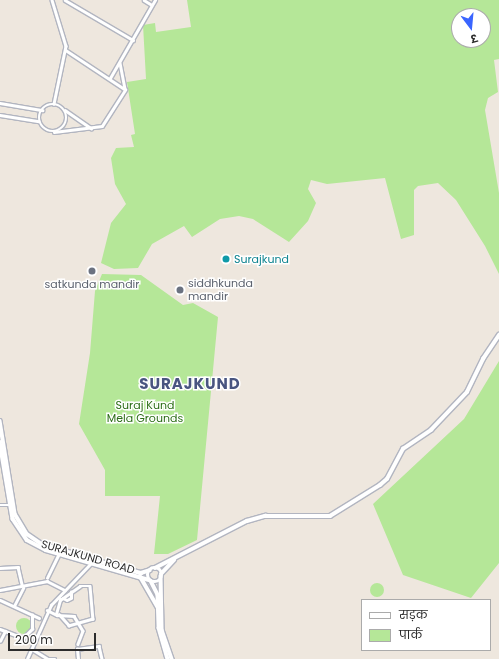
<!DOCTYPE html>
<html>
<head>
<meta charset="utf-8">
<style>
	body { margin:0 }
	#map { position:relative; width:499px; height:659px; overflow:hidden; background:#eee7de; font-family:Poppins,"Noto Sans Devanagari",sans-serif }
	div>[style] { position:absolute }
	.green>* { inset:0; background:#b5e798 }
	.round { border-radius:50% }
	.roads { filter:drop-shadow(1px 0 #b2b5c0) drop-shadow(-1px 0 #b2b5c0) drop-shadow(0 1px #b2b5c0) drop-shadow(0 -1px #b2b5c0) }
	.minor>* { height:2.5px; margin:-1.25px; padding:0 1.25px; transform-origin:1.25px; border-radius:1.25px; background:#fff }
	.minor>.ring { margin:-1.25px; padding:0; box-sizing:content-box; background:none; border:2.5px solid #fff; border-radius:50% }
	.tertiary>* { height:3.5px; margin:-1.75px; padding:0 1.75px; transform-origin:1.75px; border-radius:1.75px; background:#fff }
	.secondary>* { height:3.5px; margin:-1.75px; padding:0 1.75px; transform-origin:1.75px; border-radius:1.75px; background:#fff }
	.secondary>.ring { margin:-1.75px; padding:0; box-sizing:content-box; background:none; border:3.5px solid #fff; border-radius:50% }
	.dots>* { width:11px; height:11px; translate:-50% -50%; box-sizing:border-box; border:2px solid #fff; border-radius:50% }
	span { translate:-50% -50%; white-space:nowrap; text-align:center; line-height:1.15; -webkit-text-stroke:3px #fff; paint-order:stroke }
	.culture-label { font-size:11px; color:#0d838f }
	.left { translate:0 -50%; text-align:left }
	.worship-label { font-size:11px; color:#5b616d }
	.park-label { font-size:11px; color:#2c6e17 }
	.street-label { font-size:11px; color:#2c2c2c }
	.district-label { font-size:15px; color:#495580; font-weight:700; letter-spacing:1px }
	.legend { position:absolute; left:361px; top:599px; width:130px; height:52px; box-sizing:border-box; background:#fff; border:1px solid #ababab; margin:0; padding:5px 7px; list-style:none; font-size:12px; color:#2c2c2c }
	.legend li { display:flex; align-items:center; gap:8px; height:20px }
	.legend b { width:20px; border:1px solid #ababab }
	.north { position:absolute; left:451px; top:8px; width:40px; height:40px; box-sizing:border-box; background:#fff; border:1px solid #ababab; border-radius:50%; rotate:164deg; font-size:11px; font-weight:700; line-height:16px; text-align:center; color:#2c2c2c }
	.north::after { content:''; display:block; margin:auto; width:14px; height:18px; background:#3a65ff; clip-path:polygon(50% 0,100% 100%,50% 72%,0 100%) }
	.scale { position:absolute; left:8px; top:633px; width:88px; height:18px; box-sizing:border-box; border:2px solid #2c2c2c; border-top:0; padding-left:5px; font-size:12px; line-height:14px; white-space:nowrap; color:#2c2c2c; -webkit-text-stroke:3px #fff; paint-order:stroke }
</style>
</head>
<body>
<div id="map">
	<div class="green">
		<div style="clip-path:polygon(evenodd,187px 0,499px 0,499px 59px,494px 60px,498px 92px,488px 98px,485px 110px,499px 193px,499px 274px,485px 246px,456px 200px,438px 183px,418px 186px,414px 190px,414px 235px,401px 239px,385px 178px,327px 184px,311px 180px,308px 189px,316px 203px,308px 221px,289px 242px,253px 219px,239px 216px,220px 219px,192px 237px,184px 226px,152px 244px,138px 268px,114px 269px,101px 263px,111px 223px,126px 204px,115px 184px,111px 158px,116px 148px,134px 147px,131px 135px,135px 134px,127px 82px,146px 79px,143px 25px,155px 23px,156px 32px,191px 27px,187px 0,459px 16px,483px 16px,483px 40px,459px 40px,459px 16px)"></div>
		<div style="clip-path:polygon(102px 274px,141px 275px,183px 305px,193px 303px,218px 317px,197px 540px,168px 554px,154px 554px,160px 496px,105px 496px,105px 470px,79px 424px,90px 353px,95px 291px)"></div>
		<div style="clip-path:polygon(499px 361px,499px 563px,471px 598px,403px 575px,373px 504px,464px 419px)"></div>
		<div class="round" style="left:370px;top:583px;width:14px;height:14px"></div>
		<div class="round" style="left:16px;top:618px;width:16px;height:16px"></div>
	</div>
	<div class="roads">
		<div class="minor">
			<div style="left:52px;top:0;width:48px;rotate:73.1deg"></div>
			<div style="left:66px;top:46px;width:59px;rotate:101.7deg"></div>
			<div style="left:65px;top:0;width:79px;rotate:30.5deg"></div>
			<div style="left:144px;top:0;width:9px;rotate:32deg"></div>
			<div style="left:120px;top:63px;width:26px;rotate:79deg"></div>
			<div style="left:110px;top:78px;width:90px;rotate:-60deg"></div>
			<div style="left:0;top:103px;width:43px;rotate:9.5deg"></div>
			<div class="ring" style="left:39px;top:104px;width:25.5px;height:25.5px"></div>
			<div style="left:65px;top:110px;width:32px;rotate:35deg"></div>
			<div style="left:0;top:115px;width:39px;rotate:9deg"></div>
			<div style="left:54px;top:132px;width:48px;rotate:-7.1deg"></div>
			<div style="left:102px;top:126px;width:43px;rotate:-57.4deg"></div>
			<div style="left:125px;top:90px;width:71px;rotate:-146.5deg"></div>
			<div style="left:0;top:505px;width:11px"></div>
			<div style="left:0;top:568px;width:18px;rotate:-3deg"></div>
			<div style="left:18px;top:567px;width:18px;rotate:77deg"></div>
			<div style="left:47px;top:578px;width:28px;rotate:-64deg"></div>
			<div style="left:0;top:590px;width:48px;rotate:-10.8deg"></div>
			<div style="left:47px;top:581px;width:20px;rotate:27deg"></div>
			<div style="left:63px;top:598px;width:4px;rotate:27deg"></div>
			<div style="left:67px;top:600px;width:4px;rotate:-27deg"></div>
			<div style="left:71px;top:598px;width:6px;rotate:-90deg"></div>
			<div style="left:0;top:600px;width:43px;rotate:24.8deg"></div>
			<div style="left:14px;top:606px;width:20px;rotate:-63deg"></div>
			<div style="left:47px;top:610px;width:11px;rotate:27deg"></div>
			<div style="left:57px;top:615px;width:17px;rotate:3deg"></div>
			<div style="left:74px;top:616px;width:17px;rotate:59deg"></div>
			<div style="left:83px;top:631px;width:14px;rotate:111deg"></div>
			<div style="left:56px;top:614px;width:15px;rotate:-74deg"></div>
			<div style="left:60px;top:600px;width:24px;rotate:-35deg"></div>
			<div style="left:80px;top:586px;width:10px"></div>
			<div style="left:90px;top:586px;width:33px;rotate:85deg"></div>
			<div style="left:93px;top:619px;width:25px;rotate:164deg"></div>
			<div style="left:69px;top:626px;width:15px;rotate:-132deg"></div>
			<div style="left:0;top:629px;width:25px;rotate:21deg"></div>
			<div style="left:23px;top:638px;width:13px;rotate:-45deg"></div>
			<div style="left:32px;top:629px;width:14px;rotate:-90deg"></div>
			<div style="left:0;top:641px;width:11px;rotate:-63deg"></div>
			<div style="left:32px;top:649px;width:19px;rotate:32deg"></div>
			<div style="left:48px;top:659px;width:7px"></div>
			<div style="left:27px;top:659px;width:59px;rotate:-66deg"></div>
			<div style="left:51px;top:605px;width:62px;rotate:-46.3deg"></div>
			<div style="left:78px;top:659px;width:10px;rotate:-96deg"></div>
			<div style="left:77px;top:649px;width:22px;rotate:-8deg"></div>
			<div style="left:99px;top:646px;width:13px;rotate:77deg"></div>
		</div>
		<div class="tertiary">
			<div style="left:155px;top:568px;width:103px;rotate:-27.1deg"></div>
			<div style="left:247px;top:521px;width:19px;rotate:-16deg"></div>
			<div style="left:265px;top:516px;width:65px"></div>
			<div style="left:330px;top:516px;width:59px;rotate:-31.8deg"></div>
			<div style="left:380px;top:485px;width:9px;rotate:-41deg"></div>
			<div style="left:387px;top:479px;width:34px;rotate:-62deg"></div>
			<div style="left:403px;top:449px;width:34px;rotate:-34deg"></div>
			<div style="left:431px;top:430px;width:52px;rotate:-46.5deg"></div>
			<div style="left:467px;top:392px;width:37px;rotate:-64deg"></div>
			<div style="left:483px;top:359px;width:29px;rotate:-56deg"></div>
			<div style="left:161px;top:574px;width:19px;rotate:-47deg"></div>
		</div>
		<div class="secondary">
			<div style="left:0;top:421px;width:94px;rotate:80.8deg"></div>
			<div style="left:15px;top:514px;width:23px;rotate:59deg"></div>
			<div style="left:27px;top:534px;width:18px;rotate:34deg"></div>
			<div style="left:42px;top:544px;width:54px;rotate:17.1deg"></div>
			<div style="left:94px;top:560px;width:49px;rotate:15.5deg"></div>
			<div style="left:141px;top:573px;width:9px;rotate:-18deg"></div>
			<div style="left:0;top:442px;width:78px;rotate:80.4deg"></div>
			<div style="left:13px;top:519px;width:25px;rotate:56deg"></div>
			<div style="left:27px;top:540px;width:21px;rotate:28deg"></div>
			<div style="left:46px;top:550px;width:107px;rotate:16.2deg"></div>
			<div class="ring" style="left:148px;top:568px;width:10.5px;height:10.5px"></div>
			<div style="left:140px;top:576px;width:36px;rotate:60deg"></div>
			<div style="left:161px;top:576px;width:54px;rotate:88.9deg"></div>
			<div style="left:162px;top:630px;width:31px;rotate:71deg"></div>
			<div style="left:151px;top:581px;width:16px;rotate:63deg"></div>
			<div style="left:158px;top:595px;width:33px;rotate:88deg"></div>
			<div style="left:159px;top:628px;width:32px;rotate:74deg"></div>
		</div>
	</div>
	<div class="dots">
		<div style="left:226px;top:259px;background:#0f9aa8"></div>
		<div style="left:92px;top:271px;background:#6b7280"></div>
		<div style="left:180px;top:290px;background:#6b7280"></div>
	</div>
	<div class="culture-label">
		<span class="left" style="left:234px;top:259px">Surajkund</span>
	</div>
	<div class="worship-label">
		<span style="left:92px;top:284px">satkunda mandir</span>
		<span class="left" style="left:188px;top:290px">siddhkunda<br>mandir</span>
	</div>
	<div class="park-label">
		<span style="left:145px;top:412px">Suraj Kund<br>Mela Grounds</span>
	</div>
	<div class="street-label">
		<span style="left:88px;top:557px;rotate:16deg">SURAJKUND ROAD</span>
	</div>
	<div class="district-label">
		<span style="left:190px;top:384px">SURAJKUND</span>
	</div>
	<ul class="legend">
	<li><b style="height:5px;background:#fff"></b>सड़क</li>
	<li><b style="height:11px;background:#b5e798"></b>पार्क</li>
	</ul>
	<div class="north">उ</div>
	<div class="scale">200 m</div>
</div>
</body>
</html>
